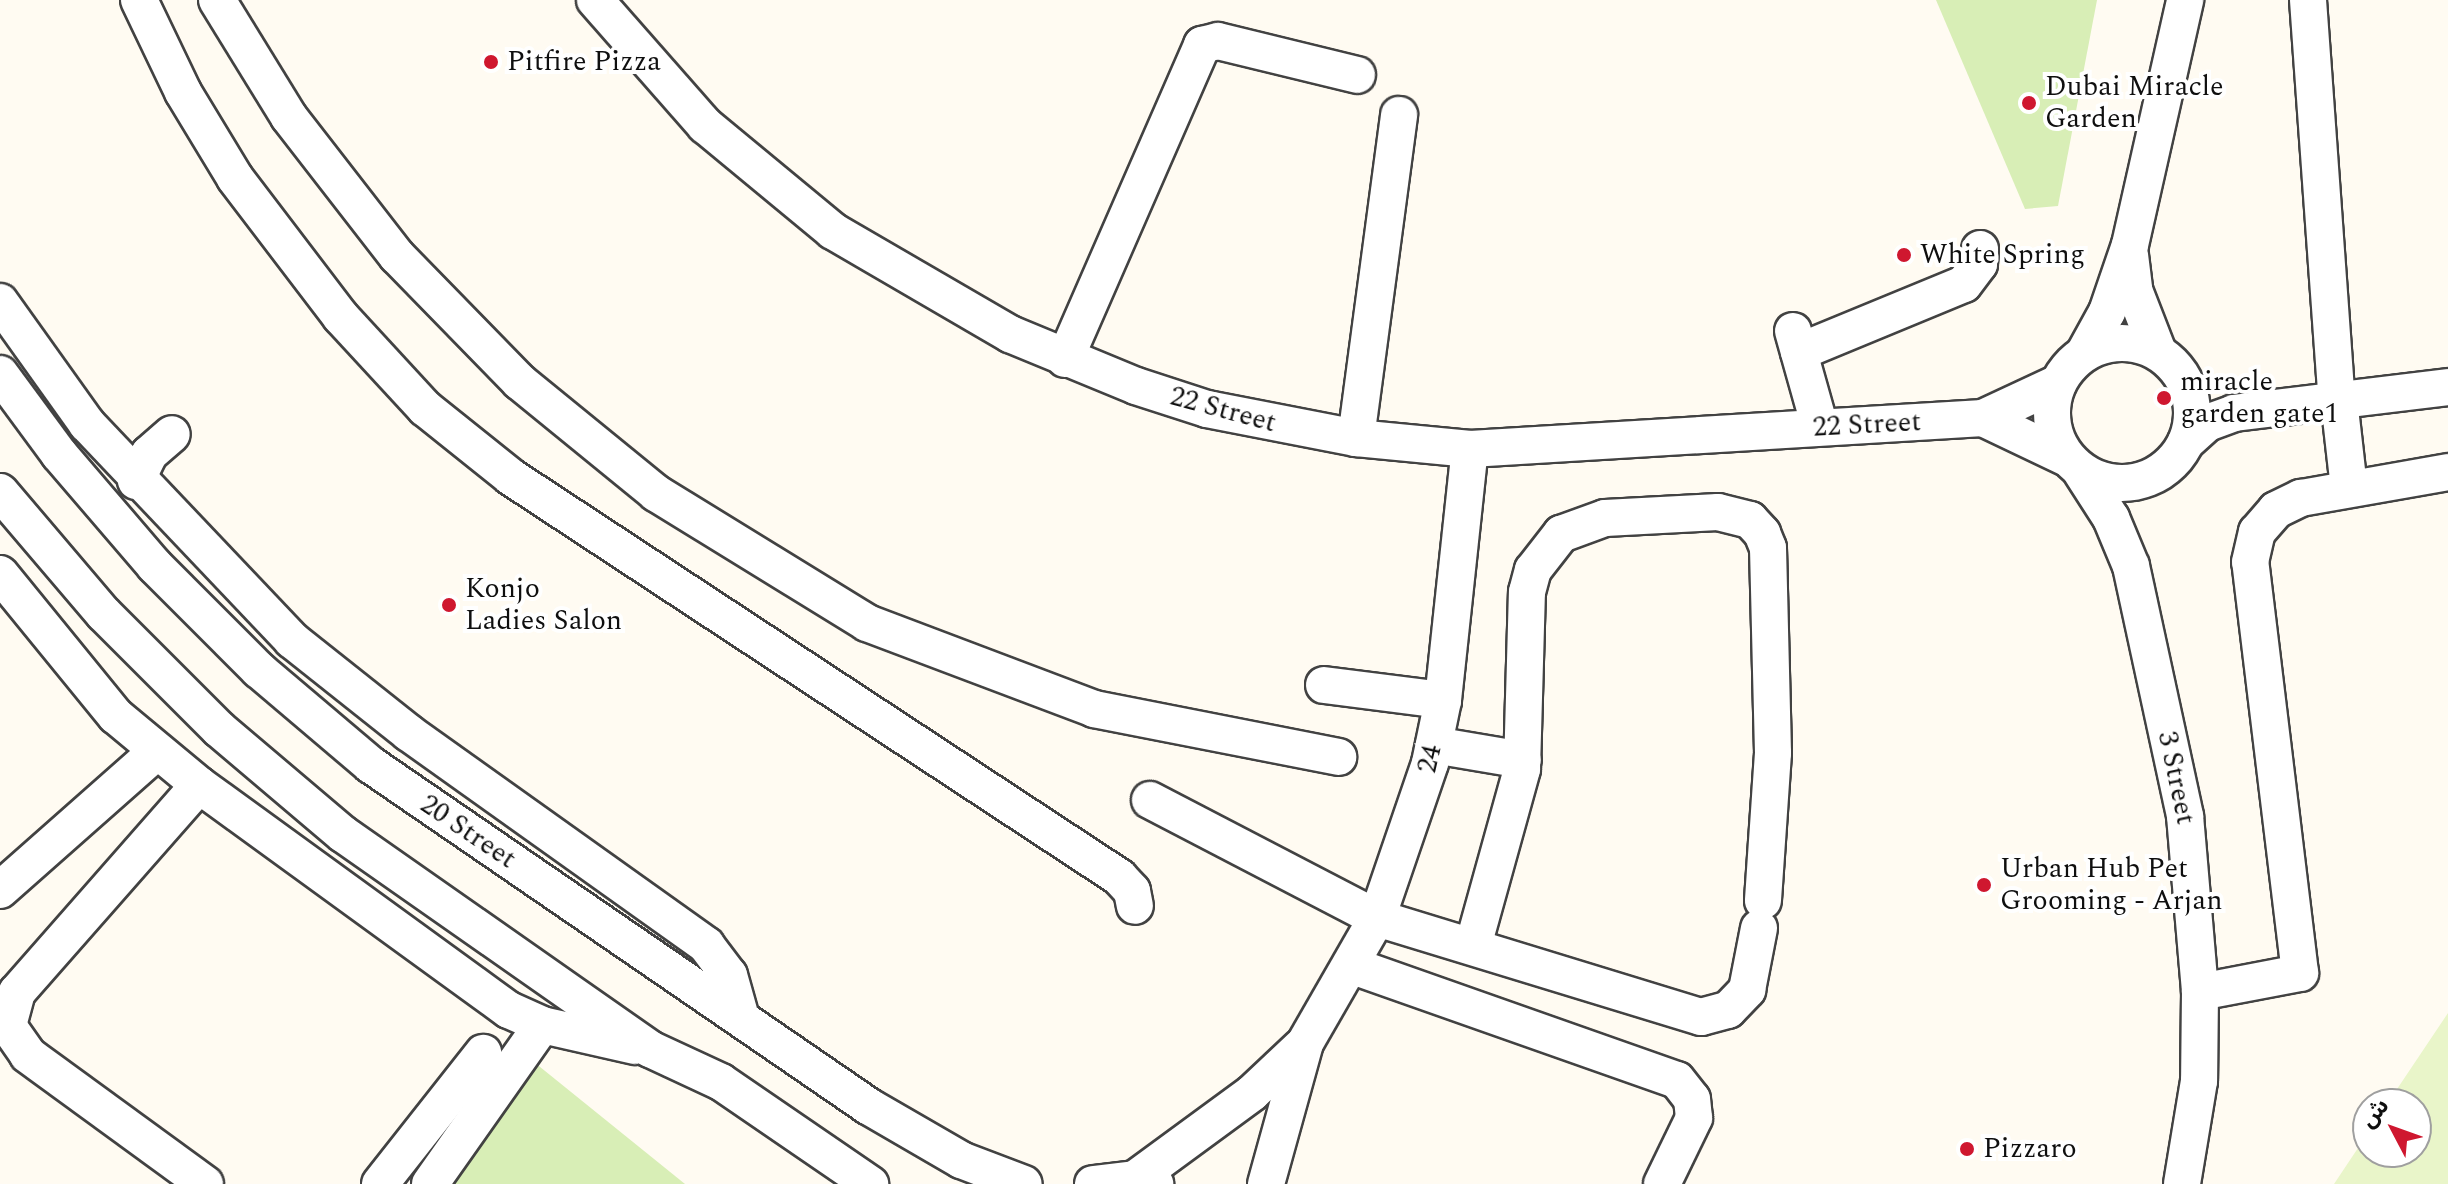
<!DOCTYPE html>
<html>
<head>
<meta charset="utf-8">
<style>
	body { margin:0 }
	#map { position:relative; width:2448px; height:1184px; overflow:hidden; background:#fffbf2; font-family:Spectral,"Noto Sans Arabic",serif }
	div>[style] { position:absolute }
	.green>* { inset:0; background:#d8eeb6 }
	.pitch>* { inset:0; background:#e9f5c9 }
	.roads { filter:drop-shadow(2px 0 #424242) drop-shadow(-2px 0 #424242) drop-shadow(0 2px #424242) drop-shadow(0 -2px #424242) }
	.minor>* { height:36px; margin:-18px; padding:0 18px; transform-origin:18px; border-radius:18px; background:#fff }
	.minor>.ring { margin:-18px; padding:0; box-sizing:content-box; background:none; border:36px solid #fff; border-radius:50% }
	.dots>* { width:22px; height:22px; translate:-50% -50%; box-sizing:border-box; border:4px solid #fff; border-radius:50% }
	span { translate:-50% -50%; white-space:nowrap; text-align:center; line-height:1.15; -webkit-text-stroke:8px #fff; paint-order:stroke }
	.poi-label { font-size:28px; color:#0f0f0f }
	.left { translate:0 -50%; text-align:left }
	.street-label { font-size:28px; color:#0f0f0f }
	.north { position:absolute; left:2352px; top:1088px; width:80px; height:80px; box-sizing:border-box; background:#fff; border:2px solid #9f9f9f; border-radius:50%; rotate:311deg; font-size:22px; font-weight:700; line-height:32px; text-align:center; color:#0f0f0f }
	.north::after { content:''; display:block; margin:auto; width:28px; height:36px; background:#cf172f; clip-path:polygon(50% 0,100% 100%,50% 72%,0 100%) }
</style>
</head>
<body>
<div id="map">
	<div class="green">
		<div style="clip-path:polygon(1936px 0,2097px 0,2058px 206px,2025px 209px)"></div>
		<div style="clip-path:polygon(524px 1054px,685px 1184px,418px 1184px)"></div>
	</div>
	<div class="pitch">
		<div style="clip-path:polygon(2448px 1013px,2448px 1184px,2334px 1184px,2368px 1133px,2368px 1152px,2416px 1152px,2416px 1104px,2387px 1104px)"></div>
	</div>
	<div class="roads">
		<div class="minor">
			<div style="left:139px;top:0;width:102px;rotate:64.4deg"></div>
			<div style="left:183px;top:92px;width:100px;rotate:58.8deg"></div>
			<div style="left:235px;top:178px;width:175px;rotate:52.7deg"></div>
			<div style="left:341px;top:317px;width:124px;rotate:47.3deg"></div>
			<div style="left:425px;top:408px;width:110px;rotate:38.7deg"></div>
			<div style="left:511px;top:477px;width:728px;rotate:33.34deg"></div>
			<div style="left:1119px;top:877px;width:19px;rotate:47deg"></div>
			<div style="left:1132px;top:891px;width:15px;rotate:79deg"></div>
			<div style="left:217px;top:0;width:137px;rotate:58.4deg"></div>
			<div style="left:289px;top:117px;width:176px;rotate:52.2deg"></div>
			<div style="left:397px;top:256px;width:176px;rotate:45.7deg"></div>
			<div style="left:520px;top:382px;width:176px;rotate:39.2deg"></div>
			<div style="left:656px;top:493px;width:248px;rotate:31.6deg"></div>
			<div style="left:867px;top:623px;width:243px;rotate:20.7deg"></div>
			<div style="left:1094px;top:709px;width:249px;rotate:11.1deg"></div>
			<div style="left:595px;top:0;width:167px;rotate:48.7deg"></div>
			<div style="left:705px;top:125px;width:166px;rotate:39.6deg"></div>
			<div style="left:833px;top:231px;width:205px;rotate:30.2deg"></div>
			<div style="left:1010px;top:334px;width:136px;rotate:22.4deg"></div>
			<div style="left:1136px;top:386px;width:75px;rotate:17.9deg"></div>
			<div style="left:1207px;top:409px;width:152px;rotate:11deg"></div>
			<div style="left:1356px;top:438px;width:115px;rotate:5.5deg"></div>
			<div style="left:1470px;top:449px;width:514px;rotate:-3.46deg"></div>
			<div style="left:1983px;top:418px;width:83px;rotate:-25deg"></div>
			<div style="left:2308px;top:0;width:388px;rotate:85.9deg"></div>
			<div style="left:2130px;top:255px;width:35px;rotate:83deg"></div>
			<div style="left:2134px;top:290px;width:66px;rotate:68.8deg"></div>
			<div style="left:0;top:302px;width:150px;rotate:54.5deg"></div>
			<div style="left:87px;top:424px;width:298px;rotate:46.5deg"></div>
			<div style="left:292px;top:640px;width:149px;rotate:38.5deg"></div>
			<div style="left:409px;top:733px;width:365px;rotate:35.5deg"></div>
			<div style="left:706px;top:945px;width:38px;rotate:53deg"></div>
			<div style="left:729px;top:975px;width:45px;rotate:74.4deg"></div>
			<div style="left:1793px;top:331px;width:100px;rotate:74.3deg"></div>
			<div class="ring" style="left:2052px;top:343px;width:104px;height:104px"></div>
			<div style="left:1799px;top:352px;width:178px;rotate:-22.4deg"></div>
			<div style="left:1964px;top:284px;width:25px;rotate:-53deg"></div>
			<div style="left:1979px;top:264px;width:15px;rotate:-86deg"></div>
			<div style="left:2085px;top:352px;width:46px;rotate:-61.2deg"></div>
			<div style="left:2107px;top:312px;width:71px;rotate:-71.1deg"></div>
			<div style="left:2130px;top:245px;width:251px;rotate:-77.3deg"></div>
			<div style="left:1065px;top:359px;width:343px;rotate:-66.4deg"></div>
			<div style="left:1202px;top:45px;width:16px;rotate:-14deg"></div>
			<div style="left:1218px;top:41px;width:143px;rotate:13.7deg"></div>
			<div style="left:0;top:374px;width:99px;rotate:53.6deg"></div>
			<div style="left:59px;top:454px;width:148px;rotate:49.4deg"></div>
			<div style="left:155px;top:566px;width:147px;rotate:45deg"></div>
			<div style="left:259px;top:670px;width:147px;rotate:40.3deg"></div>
			<div style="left:371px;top:765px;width:603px;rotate:34.45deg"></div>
			<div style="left:868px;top:1106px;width:108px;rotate:30.1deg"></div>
			<div style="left:961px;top:1160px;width:67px;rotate:20.9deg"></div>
			<div style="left:2339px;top:400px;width:89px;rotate:83.5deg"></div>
			<div style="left:1983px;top:418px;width:93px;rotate:25.5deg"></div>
			<div style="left:1356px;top:438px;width:326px;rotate:-82.4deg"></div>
			<div style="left:2186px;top:442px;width:28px;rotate:-42deg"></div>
			<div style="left:2207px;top:423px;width:29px;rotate:-20deg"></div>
			<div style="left:2234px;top:413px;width:216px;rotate:-6.9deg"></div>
			<div style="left:2082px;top:473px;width:54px;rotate:57.2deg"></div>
			<div style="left:2111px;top:518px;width:52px;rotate:67.4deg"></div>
			<div style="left:2131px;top:566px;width:256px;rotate:77.8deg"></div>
			<div style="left:2185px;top:816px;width:177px;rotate:85.1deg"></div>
			<div style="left:2200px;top:992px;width:89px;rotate:90.6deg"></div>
			<div style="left:2199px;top:1081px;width:104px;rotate:99.4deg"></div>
			<div style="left:136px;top:481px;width:30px;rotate:-64deg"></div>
			<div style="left:149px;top:454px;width:30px;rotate:-41deg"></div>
			<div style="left:0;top:492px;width:160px;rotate:49.6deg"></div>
			<div style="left:104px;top:614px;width:163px;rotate:45deg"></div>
			<div style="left:219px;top:729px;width:162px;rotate:40.3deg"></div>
			<div style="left:343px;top:834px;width:375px;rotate:35deg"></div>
			<div style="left:650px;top:1049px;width:78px;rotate:24.9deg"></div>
			<div style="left:721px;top:1082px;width:181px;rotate:34.4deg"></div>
			<div style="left:0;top:574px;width:183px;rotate:50.8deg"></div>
			<div style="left:116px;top:716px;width:108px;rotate:39.7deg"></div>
			<div style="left:199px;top:785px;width:383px;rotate:36deg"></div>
			<div style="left:509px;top:1010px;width:36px;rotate:24deg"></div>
			<div style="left:542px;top:1025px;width:95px;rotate:12.7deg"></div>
			<div style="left:1324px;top:685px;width:120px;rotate:7.2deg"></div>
			<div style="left:1434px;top:745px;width:90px;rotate:9.6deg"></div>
			<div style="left:199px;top:785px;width:276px;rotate:131.3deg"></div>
			<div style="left:17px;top:992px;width:35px;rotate:105deg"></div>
			<div style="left:8px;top:1026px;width:35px;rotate:55deg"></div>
			<div style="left:28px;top:1055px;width:219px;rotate:36.1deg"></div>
			<div style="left:1150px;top:800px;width:256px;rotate:27.5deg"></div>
			<div style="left:1377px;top:918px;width:339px;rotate:17deg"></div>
			<div style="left:1701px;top:1017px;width:28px;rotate:-15deg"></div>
			<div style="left:1728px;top:1010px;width:28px;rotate:-46deg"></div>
			<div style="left:1747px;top:990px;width:63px;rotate:-79deg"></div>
			<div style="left:0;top:890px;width:208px;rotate:-41.5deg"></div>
			<div style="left:1473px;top:946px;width:184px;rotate:-74.5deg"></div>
			<div style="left:1522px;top:769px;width:177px;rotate:-88.4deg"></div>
			<div style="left:1527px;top:592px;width:23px;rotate:-75deg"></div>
			<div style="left:1533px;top:570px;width:46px;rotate:-52.1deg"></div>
			<div style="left:1561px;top:534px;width:47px;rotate:-20deg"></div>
			<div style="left:1605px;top:518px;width:113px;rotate:-3deg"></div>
			<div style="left:1718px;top:512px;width:33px;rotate:14deg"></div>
			<div style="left:1750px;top:520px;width:18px;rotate:47deg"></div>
			<div style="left:1762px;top:533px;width:16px;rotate:68deg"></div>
			<div style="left:1768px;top:548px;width:205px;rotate:88.6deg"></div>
			<div style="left:1773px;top:753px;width:148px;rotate:93.9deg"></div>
			<div style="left:1353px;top:966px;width:343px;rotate:19.4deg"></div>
			<div style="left:1677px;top:1080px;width:24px;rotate:52deg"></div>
			<div style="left:1692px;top:1099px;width:19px;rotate:84deg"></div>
			<div style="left:1694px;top:1118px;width:73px;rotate:115.9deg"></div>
			<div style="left:2200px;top:992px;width:102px;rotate:-10.8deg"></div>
			<div style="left:2300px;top:973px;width:414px;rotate:-96.9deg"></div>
			<div style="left:2250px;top:562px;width:31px;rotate:-77deg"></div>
			<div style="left:2257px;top:532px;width:29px;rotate:-49deg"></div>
			<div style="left:2276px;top:510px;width:28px;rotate:-26deg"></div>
			<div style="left:2301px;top:498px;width:149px;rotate:-10deg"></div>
			<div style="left:1135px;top:1179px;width:145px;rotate:-36.3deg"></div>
			<div style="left:1252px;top:1093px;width:67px;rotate:-43.2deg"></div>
			<div style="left:380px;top:1184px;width:167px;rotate:-51.8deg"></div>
			<div style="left:430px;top:1184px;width:194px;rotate:-54.8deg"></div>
			<div style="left:1093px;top:1184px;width:42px;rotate:-6.8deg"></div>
			<div style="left:1135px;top:1179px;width:21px;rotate:14deg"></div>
			<div style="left:1266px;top:1184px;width:146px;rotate:-74.5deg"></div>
			<div style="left:1305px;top:1043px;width:144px;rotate:-60.1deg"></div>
			<div style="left:1377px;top:918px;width:164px;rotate:-71.1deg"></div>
			<div style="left:1430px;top:763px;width:64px;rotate:-78.3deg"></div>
			<div style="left:1443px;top:700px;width:252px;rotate:-83.9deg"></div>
		</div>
	</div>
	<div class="dots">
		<div style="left:491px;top:62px;background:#cf172f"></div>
		<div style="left:2029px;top:103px;background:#cf172f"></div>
		<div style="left:1904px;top:255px;background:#cf172f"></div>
		<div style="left:2164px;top:398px;background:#cf172f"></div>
		<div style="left:449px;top:605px;background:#cf172f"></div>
		<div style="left:1984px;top:885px;background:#cf172f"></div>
		<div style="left:1967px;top:1149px;background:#cf172f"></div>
	</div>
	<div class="poi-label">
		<span class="left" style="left:507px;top:62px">Pitfire Pizza</span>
		<span class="left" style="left:2045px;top:103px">Dubai Miracle<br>Garden</span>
		<span class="left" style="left:1920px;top:255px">White Spring</span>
		<span class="left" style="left:2180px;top:398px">miracle<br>garden gate1</span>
		<span class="left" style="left:465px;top:605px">Konjo<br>Ladies Salon</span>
		<span class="left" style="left:2000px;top:885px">Urban Hub Pet<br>Grooming - Arjan</span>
		<span class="left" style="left:1983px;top:1149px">Pizzaro</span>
	</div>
	<div class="street-label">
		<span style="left:1223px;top:410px;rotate:15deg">22 Street</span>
		<span style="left:1867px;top:425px;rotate:-3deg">22 Street</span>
		<span style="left:1430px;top:759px;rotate:-77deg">24</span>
		<span style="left:2176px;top:778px;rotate:78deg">3 Street</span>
		<span style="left:468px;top:832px;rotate:34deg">20 Street</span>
	</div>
	<div class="north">ش</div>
</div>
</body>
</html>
